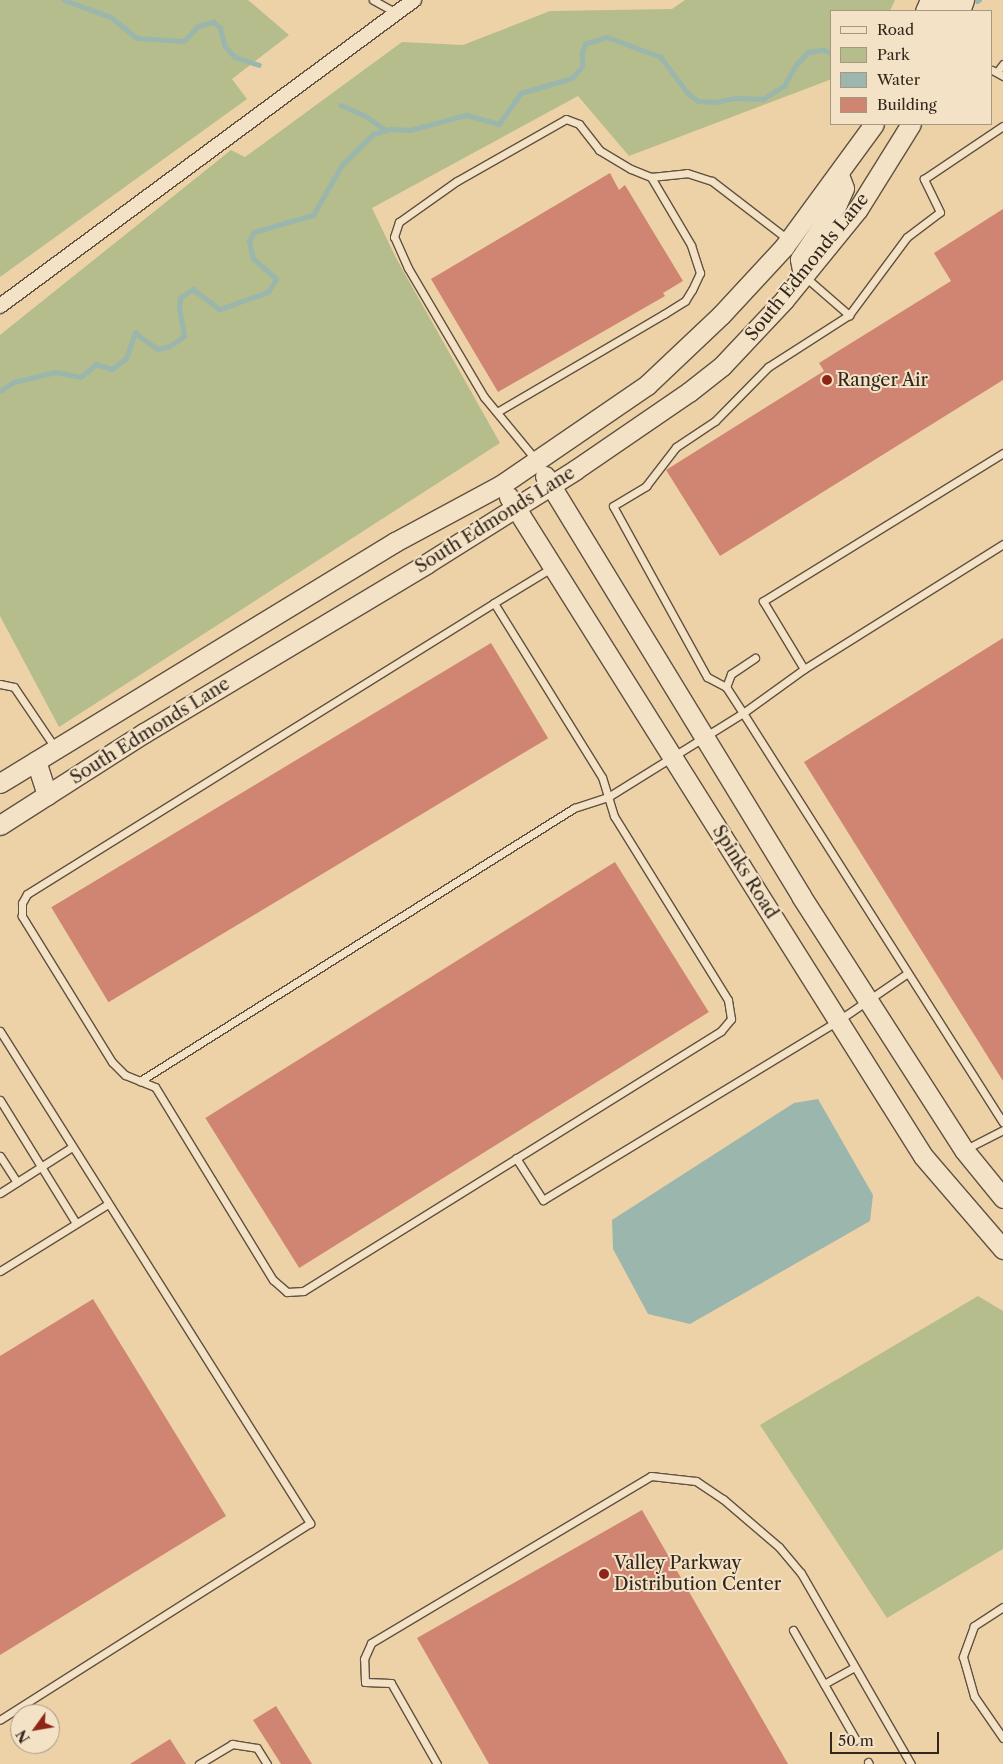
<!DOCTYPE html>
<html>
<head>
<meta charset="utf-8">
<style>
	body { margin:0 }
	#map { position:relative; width:1003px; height:1764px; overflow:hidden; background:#edd2a8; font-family:"Libre Caslon Text",serif }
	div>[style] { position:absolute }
	.green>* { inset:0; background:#b4bd8b }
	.water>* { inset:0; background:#9ab6ad }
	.stream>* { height:4.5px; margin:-2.25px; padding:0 2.25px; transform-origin:2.25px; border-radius:2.25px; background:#9ab6ad }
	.building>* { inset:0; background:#cf8572; transform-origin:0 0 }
	.roads { filter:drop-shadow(1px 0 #615140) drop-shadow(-1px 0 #615140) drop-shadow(0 1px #615140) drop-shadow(0 -1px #615140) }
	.lane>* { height:7px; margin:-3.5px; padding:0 3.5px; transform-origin:3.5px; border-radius:3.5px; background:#f3e2c6 }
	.street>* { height:14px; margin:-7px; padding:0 7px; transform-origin:7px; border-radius:7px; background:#f3e2c6 }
	.secondary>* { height:19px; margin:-9.5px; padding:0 9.5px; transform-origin:9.5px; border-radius:9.5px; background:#f3e2c6 }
	.dots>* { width:14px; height:14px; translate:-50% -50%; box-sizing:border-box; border:2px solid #f3e2c6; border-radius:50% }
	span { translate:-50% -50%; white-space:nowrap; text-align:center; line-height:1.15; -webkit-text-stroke:4px #f3e2c6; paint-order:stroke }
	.street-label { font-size:18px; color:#32261d }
	.poi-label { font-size:18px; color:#32261d }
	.left { translate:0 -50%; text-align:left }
	.legend { position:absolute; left:830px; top:10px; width:162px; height:115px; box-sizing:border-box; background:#f3e2c6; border:1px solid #a69782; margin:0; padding:6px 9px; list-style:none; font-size:15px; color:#32261d }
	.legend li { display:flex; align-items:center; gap:10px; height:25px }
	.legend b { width:25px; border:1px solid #a69782 }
	.north { position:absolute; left:10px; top:1704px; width:50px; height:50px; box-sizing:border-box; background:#f3e2c6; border:1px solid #a69782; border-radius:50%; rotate:238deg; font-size:14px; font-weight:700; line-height:20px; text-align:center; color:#32261d }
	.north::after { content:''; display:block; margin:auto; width:18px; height:22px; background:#8f2418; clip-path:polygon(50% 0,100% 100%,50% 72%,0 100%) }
	.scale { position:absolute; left:830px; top:1732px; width:109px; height:22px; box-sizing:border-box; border:2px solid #32261d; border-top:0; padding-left:6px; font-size:15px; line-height:18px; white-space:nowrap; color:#32261d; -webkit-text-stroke:4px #f3e2c6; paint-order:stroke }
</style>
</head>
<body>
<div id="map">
	<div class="green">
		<div style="clip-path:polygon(0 0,248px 0,289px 35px,232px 79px,247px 99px,0 277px)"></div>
		<div style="clip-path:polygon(685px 0,895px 0,890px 11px,832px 11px,832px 79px,629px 156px,578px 96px,372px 208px,396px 258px,500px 443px,59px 727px,0 616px,0 335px,231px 150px,245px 157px,402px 42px,463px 45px,550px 11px,672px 9px)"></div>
		<div style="clip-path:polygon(978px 1296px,1003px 1311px,1003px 1549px,887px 1618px,760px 1425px)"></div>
	</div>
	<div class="water">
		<div style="clip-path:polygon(818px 1099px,873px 1195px,870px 1221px,690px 1324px,648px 1314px,613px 1249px,612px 1220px,794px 1103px)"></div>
	</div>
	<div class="stream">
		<div style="left:64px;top:0;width:50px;rotate:19.9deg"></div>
		<div style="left:111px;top:17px;width:33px;rotate:39deg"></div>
		<div style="left:137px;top:38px;width:47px;rotate:3.7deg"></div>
		<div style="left:184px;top:41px;width:21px;rotate:-47deg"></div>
		<div style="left:198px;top:26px;width:16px;rotate:-15deg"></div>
		<div style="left:213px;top:22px;width:9px;rotate:36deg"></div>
		<div style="left:220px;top:27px;width:20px;rotate:75deg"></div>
		<div style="left:225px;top:46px;width:15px;rotate:48deg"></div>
		<div style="left:235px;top:57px;width:25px;rotate:18deg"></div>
		<div style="left:977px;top:1px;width:2px;rotate:-27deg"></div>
		<div style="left:341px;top:105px;width:27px;rotate:24deg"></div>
		<div style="left:366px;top:116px;width:24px;rotate:36deg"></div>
		<div style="left:0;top:391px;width:17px;rotate:-33deg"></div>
		<div style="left:14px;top:382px;width:43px;rotate:-13.4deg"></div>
		<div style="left:56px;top:372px;width:25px;rotate:11deg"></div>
		<div style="left:81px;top:377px;width:20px;rotate:-41deg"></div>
		<div style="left:96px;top:364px;width:17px;rotate:17deg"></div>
		<div style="left:112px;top:369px;width:18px;rotate:-38deg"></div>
		<div style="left:126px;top:358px;width:27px;rotate:-70deg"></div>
		<div style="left:135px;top:333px;width:28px;rotate:35deg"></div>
		<div style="left:158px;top:349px;width:12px;rotate:-14deg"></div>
		<div style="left:170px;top:346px;width:17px;rotate:-36deg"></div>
		<div style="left:184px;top:336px;width:27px;rotate:-100deg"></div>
		<div style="left:179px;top:309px;width:11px;rotate:-85deg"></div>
		<div style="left:180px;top:298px;width:16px;rotate:-35deg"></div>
		<div style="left:193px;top:289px;width:34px;rotate:37deg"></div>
		<div style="left:220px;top:309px;width:51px;rotate:-19.5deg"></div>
		<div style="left:268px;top:292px;width:15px;rotate:-58deg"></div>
		<div style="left:276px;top:279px;width:30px;rotate:-139deg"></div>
		<div style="left:253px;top:259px;width:18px;rotate:-103deg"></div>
		<div style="left:249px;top:241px;width:10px;rotate:-61deg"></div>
		<div style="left:254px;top:232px;width:61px;rotate:-16.1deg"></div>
		<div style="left:313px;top:215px;width:58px;rotate:-59.9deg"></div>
		<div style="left:342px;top:165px;width:44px;rotate:-45deg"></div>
		<div style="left:373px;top:134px;width:18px;rotate:-16deg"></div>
		<div style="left:390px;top:129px;width:20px;rotate:3deg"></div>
		<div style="left:410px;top:130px;width:58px;rotate:-15deg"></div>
		<div style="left:466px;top:115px;width:34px;rotate:15deg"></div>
		<div style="left:499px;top:124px;width:38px;rotate:-55deg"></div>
		<div style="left:521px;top:93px;width:53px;rotate:-16.4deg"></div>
		<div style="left:572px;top:78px;width:15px;rotate:-48deg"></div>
		<div style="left:582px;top:67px;width:15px;rotate:-90deg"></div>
		<div style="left:582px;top:52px;width:9px;rotate:-69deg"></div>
		<div style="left:585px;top:44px;width:23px;rotate:-18deg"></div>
		<div style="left:607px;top:37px;width:58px;rotate:20.3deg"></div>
		<div style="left:661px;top:57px;width:44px;rotate:53.4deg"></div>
		<div style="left:687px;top:92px;width:14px;rotate:39deg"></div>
		<div style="left:698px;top:101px;width:17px;rotate:3deg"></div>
		<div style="left:715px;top:102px;width:21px;rotate:-11deg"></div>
		<div style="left:736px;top:98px;width:27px;rotate:2deg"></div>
		<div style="left:763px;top:99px;width:25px;rotate:-32deg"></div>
		<div style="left:784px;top:86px;width:23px;rotate:-61deg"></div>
		<div style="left:795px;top:66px;width:19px;rotate:-47deg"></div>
		<div style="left:808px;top:52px;width:15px;rotate:-8deg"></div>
		<div style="left:823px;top:50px;width:9px;rotate:18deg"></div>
	</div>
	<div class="building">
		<div style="clip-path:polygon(610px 173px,619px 190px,625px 185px,683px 281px,663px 293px,665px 296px,498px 392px,431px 279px)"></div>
		<div style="clip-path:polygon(1003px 209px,1003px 380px,720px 556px,666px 470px,824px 371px,819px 363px,951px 281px,934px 253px)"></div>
		<div style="clip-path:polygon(1003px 638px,1003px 1081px,804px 762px)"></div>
		<div style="left:491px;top:643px;width:111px;height:513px;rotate:59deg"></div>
		<div style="left:615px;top:862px;width:177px;height:483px;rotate:58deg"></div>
		<div style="clip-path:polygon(93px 1299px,226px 1516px,0 1655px,0 1356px)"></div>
		<div style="clip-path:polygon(642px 1510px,788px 1764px,489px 1764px,417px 1638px)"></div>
		<div style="clip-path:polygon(276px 1706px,312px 1764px,281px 1764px,253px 1720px)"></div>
		<div style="clip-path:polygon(170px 1739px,186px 1764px,130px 1764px)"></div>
	</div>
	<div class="roads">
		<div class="lane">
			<div style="left:373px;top:0;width:26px;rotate:29deg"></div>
			<div style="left:992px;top:70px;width:13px;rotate:29deg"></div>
			<div style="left:997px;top:72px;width:10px;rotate:-53deg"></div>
			<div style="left:804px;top:276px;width:60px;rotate:40.9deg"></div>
			<div style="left:497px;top:412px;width:194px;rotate:-30.4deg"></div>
			<div style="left:664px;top:314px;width:25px;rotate:-32deg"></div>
			<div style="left:685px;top:301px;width:13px;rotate:-58deg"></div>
			<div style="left:692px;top:290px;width:19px;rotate:-65deg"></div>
			<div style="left:700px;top:273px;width:29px;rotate:-108deg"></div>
			<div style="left:691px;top:245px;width:79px;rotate:-120.5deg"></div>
			<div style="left:1003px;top:453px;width:282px;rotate:148.3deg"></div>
			<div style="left:763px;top:601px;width:79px;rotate:58.9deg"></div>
			<div style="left:804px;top:669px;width:75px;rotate:144.2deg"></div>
			<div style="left:743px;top:713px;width:485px;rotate:57.6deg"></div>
			<div style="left:536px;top:460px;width:82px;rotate:-129.5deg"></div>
			<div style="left:484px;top:397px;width:150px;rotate:-120.5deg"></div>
			<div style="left:408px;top:268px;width:34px;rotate:-114deg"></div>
			<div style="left:394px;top:237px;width:16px;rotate:-72deg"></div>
			<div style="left:399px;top:222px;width:71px;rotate:-35.3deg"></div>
			<div style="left:457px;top:181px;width:125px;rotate:-29.6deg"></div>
			<div style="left:566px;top:119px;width:14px;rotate:21deg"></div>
			<div style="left:579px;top:124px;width:33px;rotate:52deg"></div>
			<div style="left:599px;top:150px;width:37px;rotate:31deg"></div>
			<div style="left:631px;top:169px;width:22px;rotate:22deg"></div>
			<div style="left:651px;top:177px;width:36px;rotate:-6deg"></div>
			<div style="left:687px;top:173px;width:26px;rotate:18deg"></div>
			<div style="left:712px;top:181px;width:97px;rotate:37.5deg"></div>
			<div style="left:494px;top:603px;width:205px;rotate:58.2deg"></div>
			<div style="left:602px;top:777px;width:41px;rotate:72.9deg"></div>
			<div style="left:614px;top:816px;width:216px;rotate:58.2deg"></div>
			<div style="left:728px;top:1000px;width:19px;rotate:81deg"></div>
			<div style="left:731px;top:1019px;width:16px;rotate:130deg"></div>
			<div style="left:721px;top:1031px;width:492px;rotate:148.1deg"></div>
			<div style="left:303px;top:1291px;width:16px;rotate:176deg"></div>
			<div style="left:287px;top:1292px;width:18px;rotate:-139deg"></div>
			<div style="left:273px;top:1280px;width:226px;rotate:-121.4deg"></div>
			<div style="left:155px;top:1087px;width:32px;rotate:-158deg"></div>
			<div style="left:125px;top:1075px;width:18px;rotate:-135deg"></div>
			<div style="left:112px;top:1062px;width:172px;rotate:-121.7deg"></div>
			<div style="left:22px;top:916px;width:13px;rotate:-90deg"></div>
			<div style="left:22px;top:903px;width:10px;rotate:-61deg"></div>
			<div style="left:27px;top:894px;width:550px;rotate:-31.93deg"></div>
			<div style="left:494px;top:603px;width:69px;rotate:-31.4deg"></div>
			<div style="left:804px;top:669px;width:235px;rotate:-32.1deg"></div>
			<div style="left:0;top:684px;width:14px;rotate:12deg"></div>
			<div style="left:14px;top:687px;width:75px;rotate:55.9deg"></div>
			<div style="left:726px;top:687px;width:14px;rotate:-69deg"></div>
			<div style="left:731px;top:674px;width:29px;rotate:-34deg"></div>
			<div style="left:0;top:1031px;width:582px;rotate:57.79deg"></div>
			<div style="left:310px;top:1523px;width:367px;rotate:147.6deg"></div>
			<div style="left:140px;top:1081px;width:513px;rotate:-32.17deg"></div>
			<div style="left:574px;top:808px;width:36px;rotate:-18deg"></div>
			<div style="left:608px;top:797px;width:159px;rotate:-31.9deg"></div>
			<div style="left:743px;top:713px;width:31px;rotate:-123deg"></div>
			<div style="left:726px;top:687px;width:21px;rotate:-152deg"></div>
			<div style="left:707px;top:677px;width:195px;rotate:-118.8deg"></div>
			<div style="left:613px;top:506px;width:39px;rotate:-31deg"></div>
			<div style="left:646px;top:486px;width:49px;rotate:-52.4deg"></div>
			<div style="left:676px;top:447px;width:47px;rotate:-33.7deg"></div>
			<div style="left:715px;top:421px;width:76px;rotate:-45.5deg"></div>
			<div style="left:768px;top:367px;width:96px;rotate:-32.7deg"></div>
			<div style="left:849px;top:315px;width:97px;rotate:-53.4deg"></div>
			<div style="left:907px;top:237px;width:41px;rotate:-37.1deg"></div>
			<div style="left:940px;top:212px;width:37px;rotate:-116deg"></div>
			<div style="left:924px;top:179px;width:95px;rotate:-33.9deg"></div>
			<div style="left:0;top:1100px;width:145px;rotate:58.3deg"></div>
			<div style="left:966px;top:1149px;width:42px;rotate:-27.2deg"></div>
			<div style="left:0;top:1156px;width:31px;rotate:57deg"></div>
			<div style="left:516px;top:1158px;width:50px;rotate:57.3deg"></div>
			<div style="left:543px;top:1200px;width:346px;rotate:-31.3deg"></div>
			<div style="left:839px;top:1020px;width:83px;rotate:-34.3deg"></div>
			<div style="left:0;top:1193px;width:85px;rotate:-32.6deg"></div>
			<div style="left:0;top:1271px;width:127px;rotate:-31.8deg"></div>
			<div style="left:1003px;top:1607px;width:35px;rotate:147deg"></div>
			<div style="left:974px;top:1626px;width:33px;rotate:110deg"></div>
			<div style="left:963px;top:1657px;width:41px;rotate:74.2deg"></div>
			<div style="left:974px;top:1696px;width:51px;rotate:55.4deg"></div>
			<div style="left:793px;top:1630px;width:127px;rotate:60.2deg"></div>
			<div style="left:824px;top:1684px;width:35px;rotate:-29deg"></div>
			<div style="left:868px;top:1762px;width:2px;rotate:63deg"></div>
			<div style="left:199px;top:1764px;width:39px;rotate:-31deg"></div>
			<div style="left:232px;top:1744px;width:25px;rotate:9deg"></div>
			<div style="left:257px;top:1748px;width:19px;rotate:58deg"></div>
			<div style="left:437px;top:1764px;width:93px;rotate:-119.6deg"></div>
			<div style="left:391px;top:1683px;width:26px;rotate:-178deg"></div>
			<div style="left:365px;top:1682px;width:23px;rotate:-92deg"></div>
			<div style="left:364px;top:1659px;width:17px;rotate:-66deg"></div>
			<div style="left:371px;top:1643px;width:326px;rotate:-30.8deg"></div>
			<div style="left:651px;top:1476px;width:45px;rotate:6.3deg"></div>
			<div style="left:696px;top:1481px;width:32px;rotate:34deg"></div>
			<div style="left:723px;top:1499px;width:74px;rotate:40.6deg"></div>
			<div style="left:779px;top:1547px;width:34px;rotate:50deg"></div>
			<div style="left:801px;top:1573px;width:220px;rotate:60.1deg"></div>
		</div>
		<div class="street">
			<div style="left:0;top:306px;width:515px;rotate:-36.47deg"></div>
		</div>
		<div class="secondary">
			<div style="left:925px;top:11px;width:12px;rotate:-66deg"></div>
			<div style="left:943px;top:11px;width:11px;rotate:-75deg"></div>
			<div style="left:960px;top:11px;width:12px;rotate:-70deg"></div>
			<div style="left:803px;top:275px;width:16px;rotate:-101deg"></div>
			<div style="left:800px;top:259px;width:66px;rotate:-56.1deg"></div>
			<div style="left:837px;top:204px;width:17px;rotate:-66deg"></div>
			<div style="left:844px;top:188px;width:14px;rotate:-111deg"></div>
			<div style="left:545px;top:476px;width:492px;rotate:58.6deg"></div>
			<div style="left:801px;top:896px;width:302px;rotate:57.3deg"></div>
			<div style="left:964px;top:1150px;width:62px;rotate:50.9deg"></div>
			<div style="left:509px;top:497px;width:778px;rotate:57.86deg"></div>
			<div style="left:923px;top:1156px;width:123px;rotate:49.3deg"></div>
			<div style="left:36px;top:761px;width:36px;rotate:72deg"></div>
			<div style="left:0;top:783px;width:463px;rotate:-31.4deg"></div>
			<div style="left:395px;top:542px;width:120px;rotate:-28.3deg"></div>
			<div style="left:501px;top:485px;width:177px;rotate:-34.4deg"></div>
			<div style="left:647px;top:385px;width:102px;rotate:-43.4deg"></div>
			<div style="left:721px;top:315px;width:93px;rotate:-47.2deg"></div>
			<div style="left:784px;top:247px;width:152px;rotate:-53.8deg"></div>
			<div style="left:0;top:825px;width:171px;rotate:-32.6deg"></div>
			<div style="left:144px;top:733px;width:329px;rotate:-30.9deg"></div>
			<div style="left:426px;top:564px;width:176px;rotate:-32.2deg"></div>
			<div style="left:575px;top:470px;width:138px;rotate:-34.4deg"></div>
			<div style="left:689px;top:392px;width:42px;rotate:-38.2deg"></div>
			<div style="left:722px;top:366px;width:91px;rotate:-46.8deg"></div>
			<div style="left:784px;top:300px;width:117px;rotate:-50.9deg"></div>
			<div style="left:858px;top:209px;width:100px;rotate:-58.1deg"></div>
		</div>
	</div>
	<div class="dots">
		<div style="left:827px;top:380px;background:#8f2418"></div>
		<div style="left:604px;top:1574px;background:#8f2418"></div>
	</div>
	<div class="street-label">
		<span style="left:807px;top:267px;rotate:-51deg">South Edmonds Lane</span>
		<span style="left:495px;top:520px;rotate:-32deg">South Edmonds Lane</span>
		<span style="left:150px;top:731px;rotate:-32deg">South Edmonds Lane</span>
		<span style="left:745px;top:872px;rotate:58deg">Spinks Road</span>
	</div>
	<div class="poi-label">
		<span class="left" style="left:837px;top:380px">Ranger Air</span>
		<span class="left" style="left:614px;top:1574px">Valley Parkway<br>Distribution Center</span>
	</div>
	<ul class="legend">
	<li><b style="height:6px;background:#f3e2c6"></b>Road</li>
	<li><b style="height:14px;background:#b4bd8b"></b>Park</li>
	<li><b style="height:14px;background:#9ab6ad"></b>Water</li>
	<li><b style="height:14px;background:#cf8572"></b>Building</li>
	</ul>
	<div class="north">N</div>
	<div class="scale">50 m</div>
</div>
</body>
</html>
